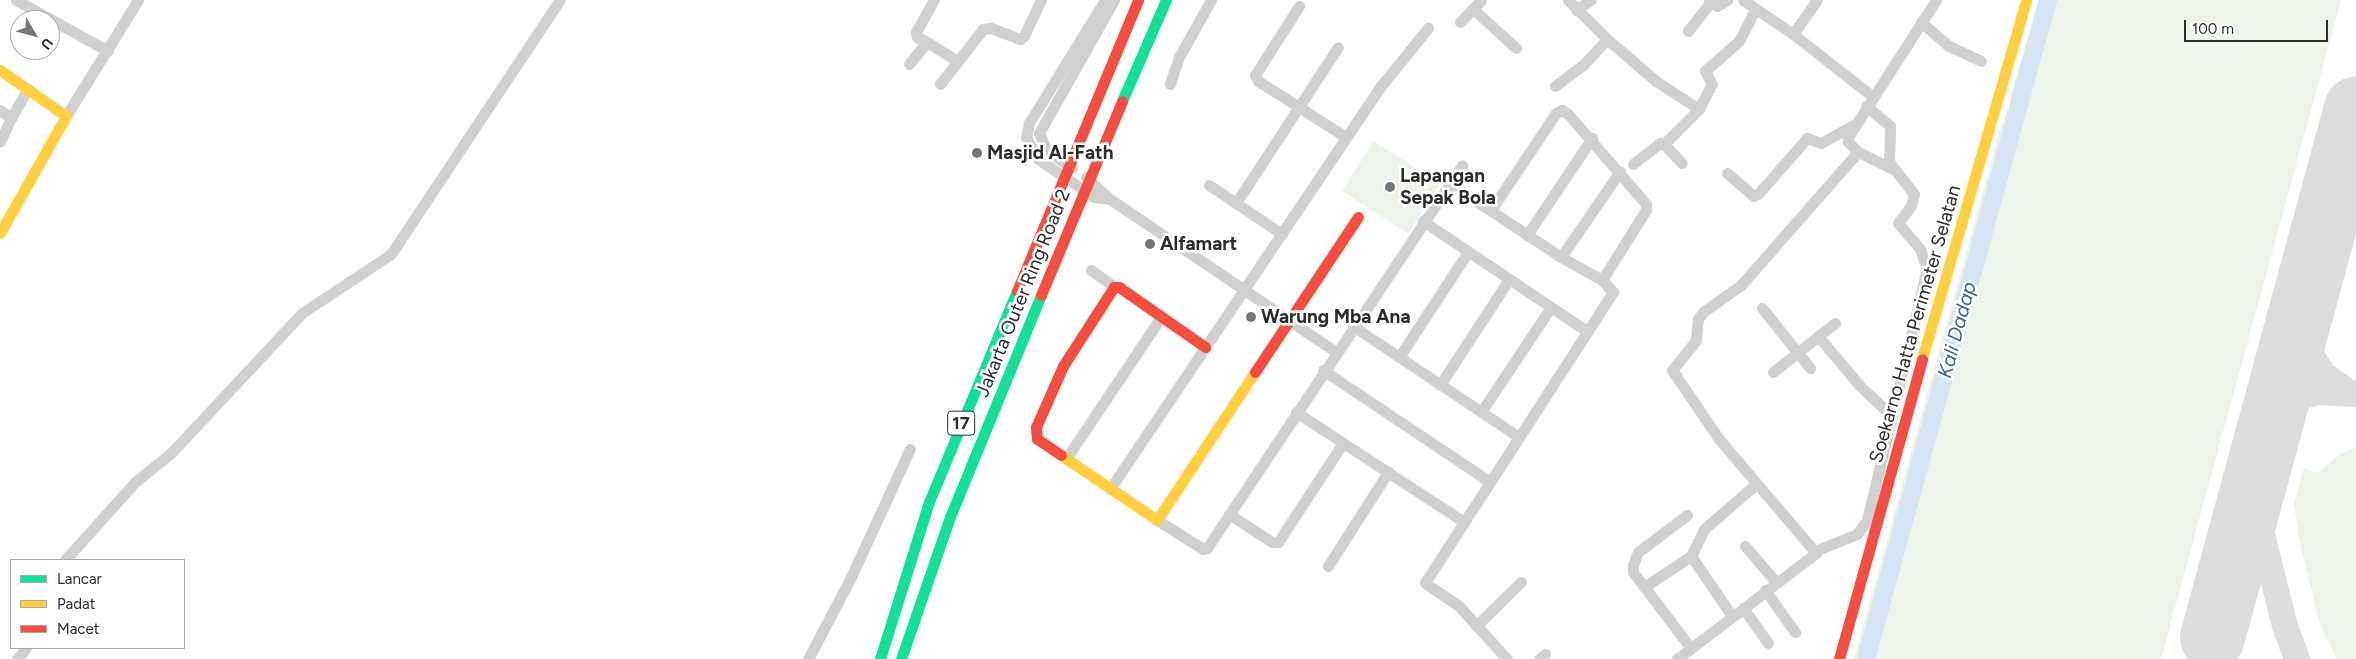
<!DOCTYPE html>
<html>
<head>
<meta charset="utf-8">
<style>
	body { margin:0 }
	#map { position:relative; width:2356px; height:659px; overflow:hidden; background:#fff; font-family:Figtree,sans-serif }
	div>[style] { position:absolute }
	.green>* { inset:0; background:#eef3ea; transform-origin:0 0 }
	.river>* { height:18px; margin:-9px; padding:0 9px; transform-origin:9px; border-radius:9px; background:#d6e3f0 }
	.taxiway>* { height:26px; margin:-13px; padding:0 13px; transform-origin:13px; border-radius:13px; background:#dcdcdc }
	.runway>* { height:65px; margin:-32.5px; padding:0 32.5px; transform-origin:32.5px; border-radius:32.5px; background:#dcdcdc }
	.street>* { height:11px; margin:-5.5px; padding:0 5.5px; transform-origin:5.5px; border-radius:5.5px; background:#d0d0d0 }
	.fast>* { height:11px; margin:-5.5px; padding:0 5.5px; transform-origin:5.5px; border-radius:5.5px; background:#16e098 }
	.slow>* { height:11px; margin:-5.5px; padding:0 5.5px; transform-origin:5.5px; border-radius:5.5px; background:#ffcf43 }
	.jam>* { height:11px; margin:-5.5px; padding:0 5.5px; transform-origin:5.5px; border-radius:5.5px; background:#f24e42 }
	.dots>* { width:14px; height:14px; translate:-50% -50%; box-sizing:border-box; border:2px solid #fff; border-radius:50% }
	span { translate:-50% -50%; white-space:nowrap; text-align:center; line-height:1.15; -webkit-text-stroke:5px #fff; paint-order:stroke }
	.shield-label span { padding:1px 4px; background:#fff; border:1px solid; border-radius:4px; -webkit-text-stroke-width:0 }
	.shield-label { font-size:18px; color:#2b2b2b; font-weight:700 }
	.poi-label { font-size:19px; color:#2b2b2b; font-weight:700 }
	.left { translate:0 -50%; text-align:left }
	.street-label { font-size:19px; color:#2b2b2b }
	.water-label { font-size:20px; color:#3b638c; font-style:italic }
	.legend { position:absolute; left:10px; top:559px; width:175px; height:90px; box-sizing:border-box; background:#fff; border:1px solid #aaa; margin:0; padding:6px 9px; list-style:none; font-size:15px; color:#2b2b2b }
	.legend li { display:flex; align-items:center; gap:10px; height:25px }
	.legend b { width:25px; border:1px solid #aaa }
	.north { position:absolute; left:10px; top:10px; width:50px; height:50px; box-sizing:border-box; background:#fff; border:1px solid #aaa; border-radius:50%; rotate:127deg; font-size:14px; font-weight:700; line-height:20px; text-align:center; color:#2b2b2b }
	.north::after { content:''; display:block; margin:auto; width:18px; height:22px; background:#757575; clip-path:polygon(50% 0,100% 100%,50% 72%,0 100%) }
	.scale { position:absolute; left:2184px; top:20px; width:144px; height:22px; box-sizing:border-box; border:2px solid #2b2b2b; border-top:0; padding-left:6px; font-size:15px; line-height:18px; white-space:nowrap; color:#2b2b2b; -webkit-text-stroke:4px #fff; paint-order:stroke }
</style>
</head>
<body>
<div id="map">
	<div class="green">
		<div style="clip-path:polygon(2039px 0,2341px 0,2161px 659px,1854px 659px,2000px 129px,2007px 110px,2013px 110px,2015px 103px,2010px 97px)"></div>
		<div style="left:1374px;top:141px;width:79px;height:59px;rotate:33deg"></div>
		<div style="clip-path:polygon(2356px 447px,2356px 659px,2337px 659px,2320px 625px,2299px 539px,2294px 504px,2304px 468px,2318px 473px,2340px 454px)"></div>
	</div>
	<div class="river">
		<div style="left:1866px;top:659px;width:684px;rotate:-74.56deg"></div>
	</div>
	<div class="taxiway">
		<div style="left:2302px;top:305px;width:25px;rotate:90deg"></div>
		<div style="left:2302px;top:330px;width:27px;rotate:70deg"></div>
		<div style="left:2311px;top:355px;width:24px;rotate:57deg"></div>
		<div style="left:2324px;top:375px;width:30px;rotate:34deg"></div>
		<div style="left:2267px;top:434px;width:25px;rotate:-63deg"></div>
		<div style="left:2278px;top:412px;width:23px;rotate:-38deg"></div>
		<div style="left:2296px;top:398px;width:23px;rotate:-15deg"></div>
		<div style="left:2318px;top:392px;width:38px;rotate:3deg"></div>
		<div style="left:2266px;top:438px;width:61px;rotate:96.5deg"></div>
		<div style="left:2259px;top:499px;width:32px;rotate:86deg"></div>
		<div style="left:2261px;top:531px;width:98px;rotate:75.8deg"></div>
		<div style="left:2285px;top:626px;width:35px;rotate:70deg"></div>
	</div>
	<div class="runway">
		<div style="left:2212px;top:637px;width:548px;rotate:-74.77deg"></div>
	</div>
	<div class="street">
		<div style="left:16px;top:0;width:105px;rotate:29deg"></div>
		<div style="left:1105px;top:0;width:145px;rotate:121.7deg"></div>
		<div style="left:1029px;top:123px;width:14px;rotate:102deg"></div>
		<div style="left:1026px;top:137px;width:25px;rotate:61deg"></div>
		<div style="left:1038px;top:159px;width:68px;rotate:34.2deg"></div>
		<div style="left:1094px;top:197px;width:16px;rotate:7deg"></div>
		<div style="left:1568px;top:0;width:55px;rotate:45deg"></div>
		<div style="left:1607px;top:39px;width:65px;rotate:40.6deg"></div>
		<div style="left:1656px;top:81px;width:51px;rotate:33.1deg"></div>
		<div style="left:1709px;top:0;width:10px;rotate:37deg"></div>
		<div style="left:1717px;top:6px;width:12px;rotate:-31deg"></div>
		<div style="left:1743px;top:0;width:60px;rotate:34.2deg"></div>
		<div style="left:1793px;top:34px;width:100px;rotate:38.1deg"></div>
		<div style="left:1299px;top:6px;width:82px;rotate:122.5deg"></div>
		<div style="left:1255px;top:75px;width:7px;rotate:63deg"></div>
		<div style="left:1258px;top:81px;width:104px;rotate:32.5deg"></div>
		<div style="left:1473px;top:9px;width:58px;rotate:42.2deg"></div>
		<div style="left:1576px;top:10px;width:18px;rotate:-34deg"></div>
		<div style="left:1460px;top:22px;width:30px;rotate:-46deg"></div>
		<div style="left:1921px;top:22px;width:37px;rotate:41deg"></div>
		<div style="left:1949px;top:46px;width:35px;rotate:25deg"></div>
		<div style="left:1688px;top:31px;width:37px;rotate:-52deg"></div>
		<div style="left:1793px;top:34px;width:42px;rotate:-54.8deg"></div>
		<div style="left:927px;top:42px;width:11px;rotate:-153deg"></div>
		<div style="left:917px;top:37px;width:5px;rotate:-101deg"></div>
		<div style="left:916px;top:32px;width:37px;rotate:-61deg"></div>
		<div style="left:909px;top:64px;width:28px;rotate:-51deg"></div>
		<div style="left:927px;top:42px;width:36px;rotate:32deg"></div>
		<div style="left:940px;top:84px;width:70px;rotate:-52deg"></div>
		<div style="left:983px;top:29px;width:8px;rotate:-7deg"></div>
		<div style="left:991px;top:28px;width:31px;rotate:21deg"></div>
		<div style="left:1020px;top:39px;width:5px;rotate:-37deg"></div>
		<div style="left:1024px;top:36px;width:40px;rotate:-65deg"></div>
		<div style="left:1170px;top:84px;width:28px;rotate:-72deg"></div>
		<div style="left:1179px;top:57px;width:65px;rotate:-60.7deg"></div>
		<div style="left:1555px;top:86px;width:35px;rotate:-37deg"></div>
		<div style="left:1583px;top:65px;width:35px;rotate:-47deg"></div>
		<div style="left:0;top:110px;width:14px;rotate:36deg"></div>
		<div style="left:11px;top:118px;width:26px;rotate:115deg"></div>
		<div style="left:66px;top:116px;width:137px;rotate:-58.2deg"></div>
		<div style="left:11px;top:118px;width:34px;rotate:-60deg"></div>
		<div style="left:1664px;top:144px;width:49px;rotate:-45deg"></div>
		<div style="left:1699px;top:109px;width:28px;rotate:-63deg"></div>
		<div style="left:1712px;top:84px;width:15px;rotate:-118deg"></div>
		<div style="left:1705px;top:71px;width:45px;rotate:-41.4deg"></div>
		<div style="left:1739px;top:41px;width:36px;rotate:-63deg"></div>
		<div style="left:1633px;top:164px;width:34px;rotate:-38deg"></div>
		<div style="left:1660px;top:143px;width:4px;rotate:14deg"></div>
		<div style="left:1664px;top:144px;width:26px;rotate:47deg"></div>
		<div style="left:1072px;top:168px;width:32px;rotate:-144deg"></div>
		<div style="left:1046px;top:149px;width:17px;rotate:-114deg"></div>
		<div style="left:1039px;top:133px;width:153px;rotate:-60.6deg"></div>
		<div style="left:1893px;top:169px;width:39px;rotate:-154deg"></div>
		<div style="left:1858px;top:152px;width:14px;rotate:-135deg"></div>
		<div style="left:1848px;top:142px;width:5px;rotate:-90deg"></div>
		<div style="left:1848px;top:137px;width:163px;rotate:-57.3deg"></div>
		<div style="left:1727px;top:173px;width:35px;rotate:41deg"></div>
		<div style="left:1753px;top:196px;width:5px;rotate:-22deg"></div>
		<div style="left:1758px;top:194px;width:74px;rotate:-48.8deg"></div>
		<div style="left:1807px;top:138px;width:15px;rotate:20deg"></div>
		<div style="left:1821px;top:143px;width:39px;rotate:-29deg"></div>
		<div style="left:1086px;top:177px;width:33px;rotate:43deg"></div>
		<div style="left:1110px;top:199px;width:273px;rotate:34.1deg"></div>
		<div style="left:1449px;top:183px;width:134px;rotate:33.5deg"></div>
		<div style="left:1561px;top:257px;width:47px;rotate:29.3deg"></div>
		<div style="left:1602px;top:280px;width:16px;rotate:47deg"></div>
		<div style="left:1613px;top:292px;width:346px;rotate:122.9deg"></div>
		<div style="left:1425px;top:583px;width:40px;rotate:34deg"></div>
		<div style="left:1458px;top:605px;width:73px;rotate:47.8deg"></div>
		<div style="left:1209px;top:185px;width:88px;rotate:33.9deg"></div>
		<div style="left:1236px;top:203px;width:186px;rotate:-56.8deg"></div>
		<div style="left:1491px;top:210px;width:117px;rotate:-56.2deg"></div>
		<div style="left:1556px;top:113px;width:7px;rotate:-27deg"></div>
		<div style="left:1562px;top:110px;width:7px;rotate:34deg"></div>
		<div style="left:1568px;top:114px;width:119px;rotate:49.1deg"></div>
		<div style="left:1646px;top:204px;width:6px;rotate:90deg"></div>
		<div style="left:1646px;top:210px;width:83px;rotate:122.2deg"></div>
		<div style="left:1423px;top:221px;width:197px;rotate:33.9deg"></div>
		<div style="left:1527px;top:235px;width:117px;rotate:-56.2deg"></div>
		<div style="left:1561px;top:257px;width:104px;rotate:-55.5deg"></div>
		<div style="left:1091px;top:270px;width:29px;rotate:36deg"></div>
		<div style="left:1762px;top:308px;width:77px;rotate:51.3deg"></div>
		<div style="left:1353px;top:326px;width:200px;rotate:33.8deg"></div>
		<div style="left:1818px;top:336px;width:65px;rotate:50deg"></div>
		<div style="left:1860px;top:386px;width:44px;rotate:43.2deg"></div>
		<div style="left:1399px;top:357px;width:126px;rotate:-56.7deg"></div>
		<div style="left:1323px;top:370px;width:201px;rotate:33.8deg"></div>
		<div style="left:1773px;top:372px;width:79px;rotate:-38.3deg"></div>
		<div style="left:1440px;top:385px;width:126px;rotate:-56.9deg"></div>
		<div style="left:1296px;top:412px;width:201px;rotate:33.2deg"></div>
		<div style="left:1481px;top:412px;width:126px;rotate:-56.3deg"></div>
		<div style="left:1066px;top:459px;width:171px;rotate:-56.2deg"></div>
		<div style="left:1110px;top:489px;width:486px;rotate:-56.1deg"></div>
		<div style="left:1381px;top:86px;width:75px;rotate:-51deg"></div>
		<div style="left:1229px;top:514px;width:51px;rotate:33.1deg"></div>
		<div style="left:1272px;top:542px;width:6px"></div>
		<div style="left:1278px;top:542px;width:118px;rotate:-56.7deg"></div>
		<div style="left:1687px;top:515px;width:61px;rotate:142.9deg"></div>
		<div style="left:1638px;top:552px;width:14px;rotate:111deg"></div>
		<div style="left:1633px;top:565px;width:7px;rotate:90deg"></div>
		<div style="left:1633px;top:572px;width:94px;rotate:52.8deg"></div>
		<div style="left:1157px;top:520px;width:54px;rotate:32.2deg"></div>
		<div style="left:1203px;top:549px;width:4px;rotate:-14deg"></div>
		<div style="left:1207px;top:548px;width:460px;rotate:-56.3deg"></div>
		<div style="left:1745px;top:546px;width:48px;rotate:49.3deg"></div>
		<div style="left:1815px;top:551px;width:45px;rotate:-22deg"></div>
		<div style="left:1857px;top:534px;width:17px;rotate:-54deg"></div>
		<div style="left:1867px;top:520px;width:258px;rotate:-76.6deg"></div>
		<div style="left:1927px;top:269px;width:21px;rotate:-109deg"></div>
		<div style="left:1920px;top:249px;width:34px;rotate:-130deg"></div>
		<div style="left:1898px;top:223px;width:21px;rotate:-53deg"></div>
		<div style="left:1911px;top:206px;width:12px;rotate:-76deg"></div>
		<div style="left:1914px;top:194px;width:41px;rotate:-128deg"></div>
		<div style="left:1889px;top:162px;width:36px;rotate:-88deg"></div>
		<div style="left:1890px;top:126px;width:31px;rotate:-140deg"></div>
		<div style="left:65px;top:560px;width:105px;rotate:-48.1deg"></div>
		<div style="left:135px;top:482px;width:46px;rotate:-38.9deg"></div>
		<div style="left:171px;top:453px;width:192px;rotate:-46.9deg"></div>
		<div style="left:302px;top:313px;width:107px;rotate:-33.5deg"></div>
		<div style="left:391px;top:254px;width:305px;rotate:-56.4deg"></div>
		<div style="left:1328px;top:566px;width:112px;rotate:-57.4deg"></div>
		<div style="left:1644px;top:587px;width:56px;rotate:-33.4deg"></div>
		<div style="left:1765px;top:590px;width:52px;rotate:54.5deg"></div>
		<div style="left:1743px;top:608px;width:43px;rotate:54.5deg"></div>
		<div style="left:1732px;top:616px;width:73px;rotate:-124.3deg"></div>
		<div style="left:1691px;top:556px;width:30px;rotate:-64deg"></div>
		<div style="left:1704px;top:529px;width:67px;rotate:-40.8deg"></div>
		<div style="left:1476px;top:626px;width:63px;rotate:-44.4deg"></div>
		<div style="left:17px;top:659px;width:14px;rotate:-51deg"></div>
		<div style="left:808px;top:659px;width:93px;rotate:-62.3deg"></div>
		<div style="left:851px;top:577px;width:141px;rotate:-65.3deg"></div>
		<div style="left:1539px;top:659px;width:8px;rotate:-40deg"></div>
		<div style="left:1677px;top:659px;width:175px;rotate:-37.3deg"></div>
		<div style="left:1816px;top:553px;width:150px;rotate:-130.4deg"></div>
		<div style="left:1719px;top:439px;width:83px;rotate:-124.3deg"></div>
		<div style="left:1672px;top:370px;width:38px;rotate:-51deg"></div>
		<div style="left:1696px;top:340px;width:21px;rotate:-85deg"></div>
		<div style="left:1698px;top:319px;width:9px;rotate:-54deg"></div>
		<div style="left:1703px;top:312px;width:47px;rotate:-35.4deg"></div>
		<div style="left:1741px;top:285px;width:177px;rotate:-48.7deg"></div>
	</div>
	<div class="fast">
		<div style="left:1122px;top:101px;width:110px;rotate:-66.5deg"></div>
		<div style="left:880px;top:659px;width:164px;rotate:-72.7deg"></div>
		<div style="left:929px;top:502px;width:229px;rotate:-67.4deg"></div>
		<div style="left:901px;top:659px;width:150px;rotate:-71deg"></div>
		<div style="left:950px;top:517px;width:240px;rotate:-67.7deg"></div>
	</div>
	<div class="slow">
		<div style="left:0;top:70px;width:80px;rotate:34.9deg"></div>
		<div style="left:66px;top:116px;width:134px;rotate:119.4deg"></div>
		<div style="left:1922px;top:359px;width:374px;rotate:-73.8deg"></div>
		<div style="left:1061px;top:455px;width:116px;rotate:34.1deg"></div>
		<div style="left:1157px;top:520px;width:178px;rotate:-56.5deg"></div>
	</div>
	<div class="jam">
		<div style="left:1017px;top:291px;width:315px;rotate:-67.4deg"></div>
		<div style="left:1041px;top:295px;width:210px;rotate:-67.3deg"></div>
		<div style="left:1255px;top:372px;width:186px;rotate:-56.4deg"></div>
		<div style="left:1061px;top:455px;width:29px;rotate:-146deg"></div>
		<div style="left:1037px;top:439px;width:12px;rotate:-95deg"></div>
		<div style="left:1036px;top:427px;width:67px;rotate:-66.1deg"></div>
		<div style="left:1063px;top:366px;width:94px;rotate:-57.2deg"></div>
		<div style="left:1114px;top:287px;width:5px"></div>
		<div style="left:1119px;top:287px;width:105px;rotate:34.9deg"></div>
		<div style="left:1839px;top:659px;width:311px;rotate:-74.5deg"></div>
	</div>
	<div class="dots">
		<div style="left:977px;top:153px;background:#757575"></div>
		<div style="left:1390px;top:187px;background:#757575"></div>
		<div style="left:1150px;top:244px;background:#757575"></div>
		<div style="left:1251px;top:317px;background:#757575"></div>
	</div>
	<div class="shield-label">
		<span style="left:961px;top:423px">17</span>
	</div>
	<div class="poi-label">
		<span class="left" style="left:987px;top:153px">Masjid Al-Fath</span>
		<span class="left" style="left:1400px;top:187px">Lapangan<br>Sepak Bola</span>
		<span class="left" style="left:1160px;top:244px">Alfamart</span>
		<span class="left" style="left:1261px;top:317px">Warung Mba Ana</span>
	</div>
	<div class="street-label">
		<span style="left:1023px;top:293px;rotate:-68deg">Jakarta Outer Ring Road 2</span>
		<span style="left:1915px;top:324px;rotate:-74deg">Soekarno Hatta Perimeter Selatan</span>
	</div>
	<div class="water-label">
		<span style="left:1957px;top:330px;rotate:-75deg">Kali Dadap</span>
	</div>
	<ul class="legend">
	<li><b style="height:6px;background:#16e098"></b>Lancar</li>
	<li><b style="height:6px;background:#ffcf43"></b>Padat</li>
	<li><b style="height:6px;background:#f24e42"></b>Macet</li>
	</ul>
	<div class="north">U</div>
	<div class="scale">100 m</div>
</div>
</body>
</html>
